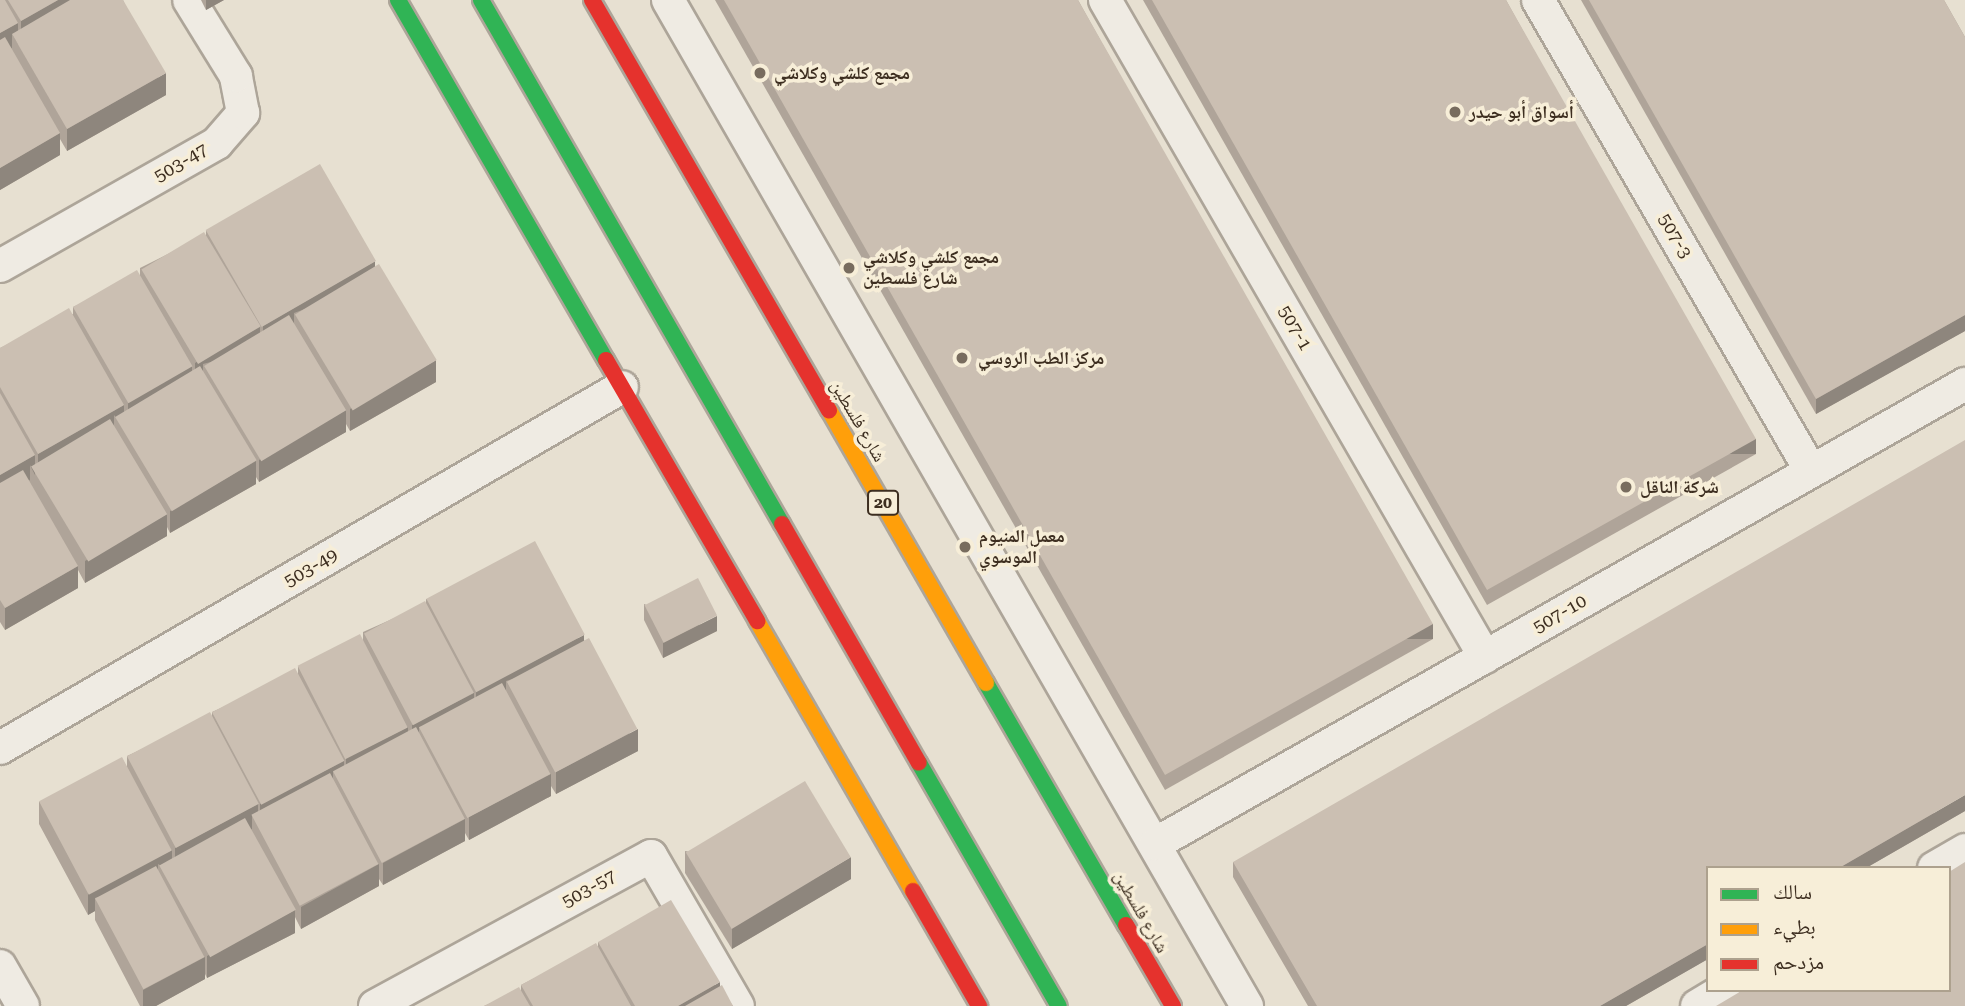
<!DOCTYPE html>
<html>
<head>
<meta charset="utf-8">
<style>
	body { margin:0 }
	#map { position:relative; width:1965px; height:1006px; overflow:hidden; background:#e7e0d1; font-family:"Roboto Serif","Noto Naskh Arabic",serif }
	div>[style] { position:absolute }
	.roads { filter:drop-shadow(2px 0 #ada599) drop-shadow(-2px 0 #ada599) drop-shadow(0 2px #ada599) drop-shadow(0 -2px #ada599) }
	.street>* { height:32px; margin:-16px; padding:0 16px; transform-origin:16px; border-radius:16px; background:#efebe3 }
	.fast>* { height:16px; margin:-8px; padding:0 8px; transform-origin:8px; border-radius:8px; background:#30b455 }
	.slow>* { height:16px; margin:-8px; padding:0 8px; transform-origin:8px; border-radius:8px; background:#ff9f0a }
	.jam>* { height:16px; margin:-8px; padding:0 8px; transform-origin:8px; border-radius:8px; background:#e5322d }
	.wall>* { inset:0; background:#afa499 }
	.shaded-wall>* { inset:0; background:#8e867d; transform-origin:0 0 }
	.building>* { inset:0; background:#cbbfb2; transform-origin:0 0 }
	.dots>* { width:19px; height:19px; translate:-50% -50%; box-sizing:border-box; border:4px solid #f7eed8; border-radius:50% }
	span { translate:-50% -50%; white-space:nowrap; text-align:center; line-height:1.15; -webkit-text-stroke:7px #f7eed8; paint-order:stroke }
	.shield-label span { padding:2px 5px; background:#f7eed8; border:2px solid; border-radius:5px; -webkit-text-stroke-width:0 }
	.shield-label { font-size:16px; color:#3d2e20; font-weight:700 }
	.poi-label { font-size:18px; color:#3d2e20; font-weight:700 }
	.left { translate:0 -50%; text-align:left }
	.street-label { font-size:18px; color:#3d2e20 }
	.legend { position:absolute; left:1706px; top:866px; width:245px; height:126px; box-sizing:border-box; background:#f7eed8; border:2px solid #ada18e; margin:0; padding:9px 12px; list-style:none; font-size:21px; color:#3d2e20 }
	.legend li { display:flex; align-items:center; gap:14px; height:35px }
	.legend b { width:35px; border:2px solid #ada18e }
</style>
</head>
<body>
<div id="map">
	<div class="roads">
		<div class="street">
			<div style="left:668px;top:0;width:1161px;rotate:60.08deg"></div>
			<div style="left:1105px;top:0;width:759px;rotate:59.96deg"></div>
			<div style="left:1538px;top:0;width:544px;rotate:59.9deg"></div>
			<div style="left:0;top:266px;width:249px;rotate:-29.5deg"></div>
			<div style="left:217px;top:143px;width:40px;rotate:-49deg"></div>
			<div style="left:243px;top:113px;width:38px;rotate:-101deg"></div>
			<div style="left:236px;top:76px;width:89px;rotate:-121.7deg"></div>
			<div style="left:0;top:748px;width:719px;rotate:-30.13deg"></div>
			<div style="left:1155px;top:844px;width:932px;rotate:-29.59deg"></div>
			<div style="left:1934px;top:868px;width:36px;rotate:-30deg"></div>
			<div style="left:0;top:966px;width:46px;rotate:60.1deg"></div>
			<div style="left:375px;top:1006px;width:314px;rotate:-28.5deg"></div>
			<div style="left:651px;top:856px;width:173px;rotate:59.9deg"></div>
			<div style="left:1697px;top:1006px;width:31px;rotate:-31deg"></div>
		</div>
		<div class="fast">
			<div style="left:398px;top:0;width:416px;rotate:60deg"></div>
			<div style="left:481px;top:0;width:604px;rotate:60.13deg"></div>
			<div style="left:986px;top:683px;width:280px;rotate:60deg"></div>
			<div style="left:919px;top:763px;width:280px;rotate:60.1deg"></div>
		</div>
		<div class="slow">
			<div style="left:829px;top:410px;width:315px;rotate:60.1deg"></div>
			<div style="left:757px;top:621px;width:312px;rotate:60deg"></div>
		</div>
		<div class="jam">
			<div style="left:592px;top:0;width:474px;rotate:60deg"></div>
			<div style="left:606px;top:360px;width:302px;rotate:59.9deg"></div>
			<div style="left:782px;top:524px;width:275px;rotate:60.2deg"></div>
			<div style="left:913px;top:891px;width:133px;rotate:60.1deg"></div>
			<div style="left:1126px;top:925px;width:94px;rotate:59.9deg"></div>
		</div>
	</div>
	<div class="wall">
		<div style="clip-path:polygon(0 0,123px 0,166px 95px,67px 151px,60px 139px,60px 155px,0 190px)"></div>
		<div style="clip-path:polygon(201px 0,224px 0,206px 10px)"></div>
		<div style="clip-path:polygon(715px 0,1078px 0,1433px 639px,1165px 790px)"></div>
		<div style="clip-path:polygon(1143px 0,1506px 0,1756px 454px,1487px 605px)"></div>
		<div style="clip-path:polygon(1581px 0,1944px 0,1965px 37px,1965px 331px,1816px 414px)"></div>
		<div style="clip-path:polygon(206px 230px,375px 267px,436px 382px,350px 431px,346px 424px,346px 432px,259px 482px,256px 477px,256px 484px,170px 533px,167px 527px,167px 536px,85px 583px,78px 570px,78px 588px,5px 630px,0 622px,0 348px,73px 314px,73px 307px,140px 276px,140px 268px,206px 235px)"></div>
		<div style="clip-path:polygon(426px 599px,584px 640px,638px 751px,556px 794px,551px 786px,551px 796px,469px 840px,465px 833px,465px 841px,383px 885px,379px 879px,379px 886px,301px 929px,295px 917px,295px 933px,207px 978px,205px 974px,205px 979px,156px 1006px,140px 1006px,95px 920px,95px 911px,88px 915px,39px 824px,39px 802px,127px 766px,127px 756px,212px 717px,212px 712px,298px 674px,298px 667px,363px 640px,363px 632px,426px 604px)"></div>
		<div style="clip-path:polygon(644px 604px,717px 631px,663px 658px,644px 620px)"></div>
		<div style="clip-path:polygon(1965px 811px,1866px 868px,1708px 868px,1708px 959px,1626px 1006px,1308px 1006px,1233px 877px,1233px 862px)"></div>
		<div style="clip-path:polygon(685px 851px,851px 879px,732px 949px,685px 873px)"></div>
		<div style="clip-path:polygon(598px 942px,720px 987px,733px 1006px,484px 1006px,521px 990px,521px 985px,598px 946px)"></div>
	</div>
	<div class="shaded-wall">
		<div style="clip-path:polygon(58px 0,96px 0,21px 44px,21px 21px)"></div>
		<div style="clip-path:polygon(206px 0,224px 0,206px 10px)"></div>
		<div style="clip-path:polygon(18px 23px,18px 44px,12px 34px,12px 48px,0 55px,0 33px)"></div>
		<div style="clip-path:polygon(166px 73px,166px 95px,67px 151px,67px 129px)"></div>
		<div style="clip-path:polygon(60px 133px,60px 155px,0 190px,0 168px)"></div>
		<div style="clip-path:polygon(375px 261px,375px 283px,294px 313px,294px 330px,263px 348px,263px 326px)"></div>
		<div style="clip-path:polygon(1965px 315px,1965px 331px,1816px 414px,1816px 399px)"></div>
		<div style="clip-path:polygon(260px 327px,260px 349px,203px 364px,203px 381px,195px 385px,195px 363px)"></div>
		<div style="clip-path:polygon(436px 360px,436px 382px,350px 431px,350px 409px)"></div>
		<div style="clip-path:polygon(192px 366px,192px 388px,128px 424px,128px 402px)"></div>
		<div style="clip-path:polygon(124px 405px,124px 427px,114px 415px,114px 433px,38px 477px,38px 454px)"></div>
		<div style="clip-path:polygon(346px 410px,346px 432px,259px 482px,259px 460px)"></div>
		<div style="left:1756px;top:439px;width:15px;height:308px;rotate:90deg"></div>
		<div style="clip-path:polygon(35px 455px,35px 475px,30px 465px,30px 480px,0 497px,0 475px)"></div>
		<div style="clip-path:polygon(256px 461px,256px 484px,170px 533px,170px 511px)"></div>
		<div style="clip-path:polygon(167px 514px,167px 536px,85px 583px,85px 561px)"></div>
		<div style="clip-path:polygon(78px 566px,78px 588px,5px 630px,5px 608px)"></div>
		<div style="clip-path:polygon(717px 616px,717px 631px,663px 658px,663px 643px)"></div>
		<div style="left:1433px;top:624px;width:15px;height:308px;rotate:90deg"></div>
		<div style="clip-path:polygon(584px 635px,584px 657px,506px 681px,506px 697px,476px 713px,476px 691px)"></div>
		<div style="clip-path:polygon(474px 693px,474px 715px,419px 727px,419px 743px,412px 747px,412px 725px)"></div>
		<div style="clip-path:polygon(408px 727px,408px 749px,346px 780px,346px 758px)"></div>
		<div style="clip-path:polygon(638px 729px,638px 751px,556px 794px,556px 772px)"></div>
		<div style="clip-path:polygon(344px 761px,344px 783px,333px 771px,333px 789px,260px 826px,260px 804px)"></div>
		<div style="clip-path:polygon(551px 774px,551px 796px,469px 840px,469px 817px)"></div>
		<div style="clip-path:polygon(1965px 795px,1965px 811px,1866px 868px,1839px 868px)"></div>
		<div style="clip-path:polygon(258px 804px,258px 825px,252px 815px,252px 829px,175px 870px,175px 848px)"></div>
		<div style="clip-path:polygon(465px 819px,465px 841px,383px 885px,383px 863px)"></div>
		<div style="clip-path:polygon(172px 850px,172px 872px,158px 864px,158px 879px,95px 898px,95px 911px,88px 915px,88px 893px)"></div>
		<div style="clip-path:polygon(851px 857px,851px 879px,732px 949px,732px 927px)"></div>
		<div style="clip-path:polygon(379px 864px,379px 886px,301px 929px,301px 907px)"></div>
		<div style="clip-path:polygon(295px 910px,295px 933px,207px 978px,207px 956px)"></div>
		<div style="clip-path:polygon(1708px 944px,1708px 959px,1626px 1006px,1600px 1006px)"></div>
		<div style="clip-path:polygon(205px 957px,205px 979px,156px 1006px,143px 1006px,143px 990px)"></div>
		<div style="clip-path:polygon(720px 982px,720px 1004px,717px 1006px,678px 1006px)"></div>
	</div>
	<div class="building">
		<div style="clip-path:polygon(0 0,5px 0,18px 23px,0 33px)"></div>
		<div style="clip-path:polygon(8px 0,58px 0,21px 21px)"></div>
		<div style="clip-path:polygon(70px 0,123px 0,166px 73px,67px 129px,12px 34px)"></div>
		<div style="clip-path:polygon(724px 0,1078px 0,1433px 624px,1165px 775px)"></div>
		<div style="clip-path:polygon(1152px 0,1506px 0,1756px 439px,1487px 590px)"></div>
		<div style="clip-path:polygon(1589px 0,1944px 0,1965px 37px,1965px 315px,1816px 399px)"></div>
		<div style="clip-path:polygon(5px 37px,60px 133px,0 168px,0 40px)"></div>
		<div style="left:320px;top:164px;width:112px;height:132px;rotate:60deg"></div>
		<div style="left:204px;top:232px;width:110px;height:73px;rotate:59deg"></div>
		<div style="left:379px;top:264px;width:112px;height:98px;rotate:59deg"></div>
		<div style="left:137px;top:270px;width:111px;height:74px;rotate:60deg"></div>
		<div style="clip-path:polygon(69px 308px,124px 405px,38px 454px,0 387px,0 348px)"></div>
		<div style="left:289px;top:315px;width:111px;height:99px;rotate:59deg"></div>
		<div style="left:200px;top:366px;width:110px;height:99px;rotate:59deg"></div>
		<div style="clip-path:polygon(0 393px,35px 455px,0 475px)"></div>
		<div style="left:110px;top:419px;width:111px;height:92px;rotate:59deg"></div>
		<div style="clip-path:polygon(1965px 440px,1965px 795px,1839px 868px,1708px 868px,1708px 944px,1600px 1006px,1317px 1006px,1233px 862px)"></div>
		<div style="clip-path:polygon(23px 470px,78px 566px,5px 608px,0 600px,0 483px)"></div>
		<div style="left:535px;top:541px;width:106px;height:123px;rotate:62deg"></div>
		<div style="left:698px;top:578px;width:42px;height:60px;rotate:63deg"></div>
		<div style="left:425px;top:601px;width:104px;height:69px;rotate:62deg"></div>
		<div style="left:360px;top:634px;width:105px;height:70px;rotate:63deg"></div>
		<div style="left:589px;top:638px;width:103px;height:93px;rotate:62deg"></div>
		<div style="left:295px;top:668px;width:105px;height:94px;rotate:62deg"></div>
		<div style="left:502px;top:683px;width:103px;height:94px;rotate:62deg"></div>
		<div style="left:210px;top:712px;width:104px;height:94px;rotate:62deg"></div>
		<div style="left:416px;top:727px;width:104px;height:94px;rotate:62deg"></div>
		<div style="left:122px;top:757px;width:106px;height:94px;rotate:62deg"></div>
		<div style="left:330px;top:773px;width:103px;height:89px;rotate:62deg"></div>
		<div style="left:805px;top:781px;width:89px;height:139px;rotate:59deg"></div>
		<div style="left:245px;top:818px;width:105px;height:98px;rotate:61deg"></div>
		<div style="clip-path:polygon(1965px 862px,1965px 1006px,1716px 1006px,1743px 990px,1949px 990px,1949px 872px)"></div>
		<div style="left:156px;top:866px;width:103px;height:69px;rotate:62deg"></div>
		<div style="clip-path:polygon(671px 900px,720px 982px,678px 1006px,635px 1006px,598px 942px)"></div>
		<div style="clip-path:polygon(596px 943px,631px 1006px,533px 1006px,521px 985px)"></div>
		<div style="clip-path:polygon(722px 985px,733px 1006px,685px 1006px)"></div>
		<div style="clip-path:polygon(519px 987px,530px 1006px,484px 1006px)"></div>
	</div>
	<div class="dots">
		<div style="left:760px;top:73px;background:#786c5e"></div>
		<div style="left:1455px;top:112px;background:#786c5e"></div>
		<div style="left:849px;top:268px;background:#786c5e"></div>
		<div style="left:962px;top:358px;background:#786c5e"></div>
		<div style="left:1626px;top:487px;background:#786c5e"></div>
		<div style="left:965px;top:547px;background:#786c5e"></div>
	</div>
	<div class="shield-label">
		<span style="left:883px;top:503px">20</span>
	</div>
	<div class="poi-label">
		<span class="left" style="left:774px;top:73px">مجمع كلشي وكلاشي</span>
		<span class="left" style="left:1469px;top:112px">أسواق أبو حيدر</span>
		<span class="left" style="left:863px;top:268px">مجمع كلشي وكلاشي<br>شارع فلسطين</span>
		<span class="left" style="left:978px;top:358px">مركز الطب الروسي</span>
		<span class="left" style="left:1640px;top:487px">شركة الناقل</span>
		<span class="left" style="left:979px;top:547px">معمل المنيوم<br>الموسوي</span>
	</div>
	<div class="street-label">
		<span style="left:181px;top:163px;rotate:-30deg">503-47</span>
		<span style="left:1675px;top:236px;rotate:60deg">507-3</span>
		<span style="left:1295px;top:328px;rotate:60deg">507-1</span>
		<span style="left:858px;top:421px;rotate:60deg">شارع فلسطين</span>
		<span style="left:311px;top:568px;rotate:-30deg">503-49</span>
		<span style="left:1560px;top:614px;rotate:-30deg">507-10</span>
		<span style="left:589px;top:889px;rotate:-29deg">503-57</span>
		<span style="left:1141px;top:912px;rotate:60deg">شارع فلسطين</span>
	</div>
	<ul class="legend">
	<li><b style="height:9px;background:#30b455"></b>سالك</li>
	<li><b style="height:9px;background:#ff9f0a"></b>بطيء</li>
	<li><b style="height:9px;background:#e5322d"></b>مزدحم</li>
	</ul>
</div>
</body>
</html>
